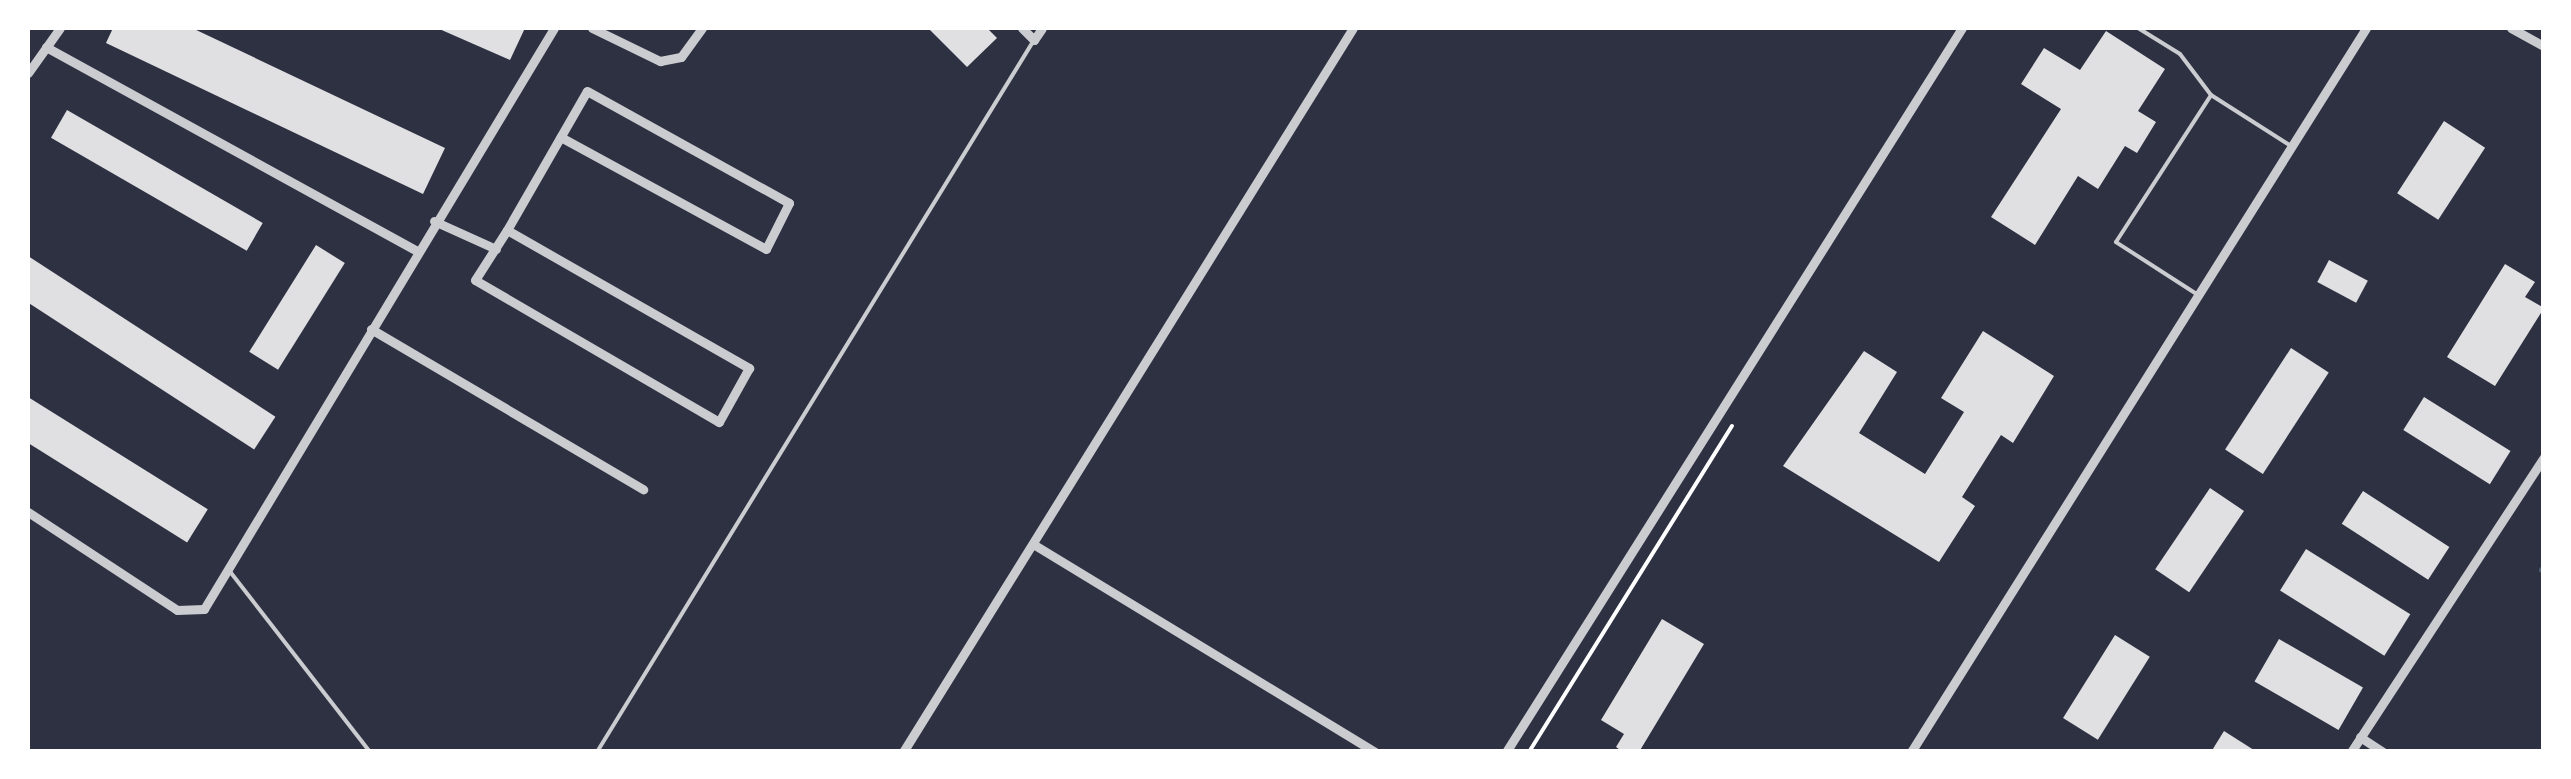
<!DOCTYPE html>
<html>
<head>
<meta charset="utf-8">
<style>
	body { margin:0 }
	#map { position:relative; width:2571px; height:779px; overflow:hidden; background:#2d3142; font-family:Lora,serif }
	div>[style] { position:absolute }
	.stream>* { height:6px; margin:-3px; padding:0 3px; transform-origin:3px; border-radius:3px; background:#4f5d75 }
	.building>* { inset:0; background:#e0e0e3; transform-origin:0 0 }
	.path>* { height:4px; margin:-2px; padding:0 2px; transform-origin:2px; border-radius:2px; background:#fff }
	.service>* { height:4px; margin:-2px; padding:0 2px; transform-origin:2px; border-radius:2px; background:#caccd0 }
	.minor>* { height:9px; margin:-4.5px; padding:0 4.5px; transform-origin:4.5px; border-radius:4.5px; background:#caccd0 }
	span { translate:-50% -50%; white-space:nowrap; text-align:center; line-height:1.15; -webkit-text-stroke:9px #fff; paint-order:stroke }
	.frame { position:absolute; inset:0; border:30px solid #fff; pointer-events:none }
</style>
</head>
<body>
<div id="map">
	<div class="stream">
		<div style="left:2542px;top:570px;width:2px;rotate:27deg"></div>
	</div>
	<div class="building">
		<div style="clip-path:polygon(113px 28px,192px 28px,445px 148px,423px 194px,106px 43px)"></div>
		<div style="clip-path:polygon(437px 28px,525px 28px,510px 60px)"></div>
		<div style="clip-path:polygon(928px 28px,987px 28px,997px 38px,967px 67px)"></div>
		<div style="clip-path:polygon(2106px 31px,2165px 69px,2138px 111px,2156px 122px,2137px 153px,2125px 146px,2098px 189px,2078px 176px,2035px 245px,1991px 217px,2061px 109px,2021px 84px,2044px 48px,2080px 70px)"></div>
		<div style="left:67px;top:110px;width:226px;height:32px;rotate:30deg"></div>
		<div style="left:2444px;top:121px;width:49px;height:86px;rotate:33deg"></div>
		<div style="left:316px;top:245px;width:34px;height:126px;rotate:32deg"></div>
		<div style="left:28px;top:256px;width:295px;height:39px;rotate:33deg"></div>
		<div style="left:2329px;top:260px;width:44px;height:25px;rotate:28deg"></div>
		<div style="clip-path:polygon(2505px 264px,2535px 282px,2525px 297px,2544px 308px,2495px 386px,2447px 357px)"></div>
		<div style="clip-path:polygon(1983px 331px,2054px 376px,2013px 443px,2001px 435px,1962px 497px,1975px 506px,1939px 562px,1783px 466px,1864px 351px,1897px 372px,1859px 433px,1925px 474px,1964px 412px,1941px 398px)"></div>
		<div style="left:2291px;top:348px;width:45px;height:121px;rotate:33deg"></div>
		<div style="left:28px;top:397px;width:212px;height:39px;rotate:32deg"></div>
		<div style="left:2424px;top:397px;width:102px;height:39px;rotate:32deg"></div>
		<div style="left:2210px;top:488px;width:41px;height:98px;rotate:34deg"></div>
		<div style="left:2363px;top:491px;width:103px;height:39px;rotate:33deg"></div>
		<div style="left:2306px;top:549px;width:123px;height:49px;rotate:32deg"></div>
		<div style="clip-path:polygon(1662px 619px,1704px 644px,1639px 752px,1623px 752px,1616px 747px,1624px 734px,1601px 720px)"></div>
		<div style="left:2115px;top:635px;width:41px;height:98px;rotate:32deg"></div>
		<div style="left:2279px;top:639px;width:97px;height:49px;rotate:30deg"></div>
		<div style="clip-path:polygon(2224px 731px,2257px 752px,2211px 752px)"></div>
	</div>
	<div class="path">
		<div style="left:1529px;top:752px;width:384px;rotate:-58.1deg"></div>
	</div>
	<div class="service">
		<div style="left:2138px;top:28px;width:49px;rotate:31.8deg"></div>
		<div style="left:2180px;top:54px;width:51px;rotate:52.9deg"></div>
		<div style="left:2195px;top:293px;width:94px;rotate:-147.2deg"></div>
		<div style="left:2116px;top:242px;width:175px;rotate:-57.1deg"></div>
		<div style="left:2211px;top:95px;width:95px;rotate:32.5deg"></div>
		<div style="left:228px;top:569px;width:232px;rotate:52.2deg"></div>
		<div style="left:597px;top:752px;width:835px;rotate:-58.46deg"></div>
	</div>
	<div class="minor">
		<div style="left:592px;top:28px;width:76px;rotate:25.9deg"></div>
		<div style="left:660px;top:61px;width:21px;rotate:-11deg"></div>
		<div style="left:681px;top:57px;width:36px;rotate:-54deg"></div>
		<div style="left:1022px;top:28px;width:17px;rotate:45deg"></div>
		<div style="left:1034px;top:40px;width:14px;rotate:-56deg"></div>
		<div style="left:2511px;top:28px;width:38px;rotate:29deg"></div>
		<div style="left:46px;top:47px;width:423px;rotate:28.8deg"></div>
		<div style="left:28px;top:73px;width:55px;rotate:-54.6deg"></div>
		<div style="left:434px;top:221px;width:68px;rotate:24.3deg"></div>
		<div style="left:507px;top:230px;width:279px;rotate:29.7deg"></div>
		<div style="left:749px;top:368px;width:62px;rotate:119.1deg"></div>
		<div style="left:719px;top:422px;width:282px;rotate:-149.8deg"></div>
		<div style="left:475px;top:280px;width:59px;rotate:-57.4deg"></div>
		<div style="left:507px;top:230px;width:160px;rotate:-60.1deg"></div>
		<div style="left:587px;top:91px;width:231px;rotate:29deg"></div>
		<div style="left:789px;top:203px;width:51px;rotate:116.6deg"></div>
		<div style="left:766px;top:249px;width:234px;rotate:-151.4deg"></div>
		<div style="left:371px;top:329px;width:316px;rotate:30.5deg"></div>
		<div style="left:28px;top:512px;width:178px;rotate:33.3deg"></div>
		<div style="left:177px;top:610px;width:27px;rotate:-2deg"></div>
		<div style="left:204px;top:609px;width:678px;rotate:-58.93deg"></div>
		<div style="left:1033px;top:544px;width:400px;rotate:31.3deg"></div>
		<div style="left:2360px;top:737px;width:27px;rotate:33deg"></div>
		<div style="left:903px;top:752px;width:852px;rotate:-58.14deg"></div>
		<div style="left:1506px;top:752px;width:856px;rotate:-57.8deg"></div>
		<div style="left:1911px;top:752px;width:855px;rotate:-57.85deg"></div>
		<div style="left:2351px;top:752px;width:353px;rotate:-56.8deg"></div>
	</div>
	<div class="frame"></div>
</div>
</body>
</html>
